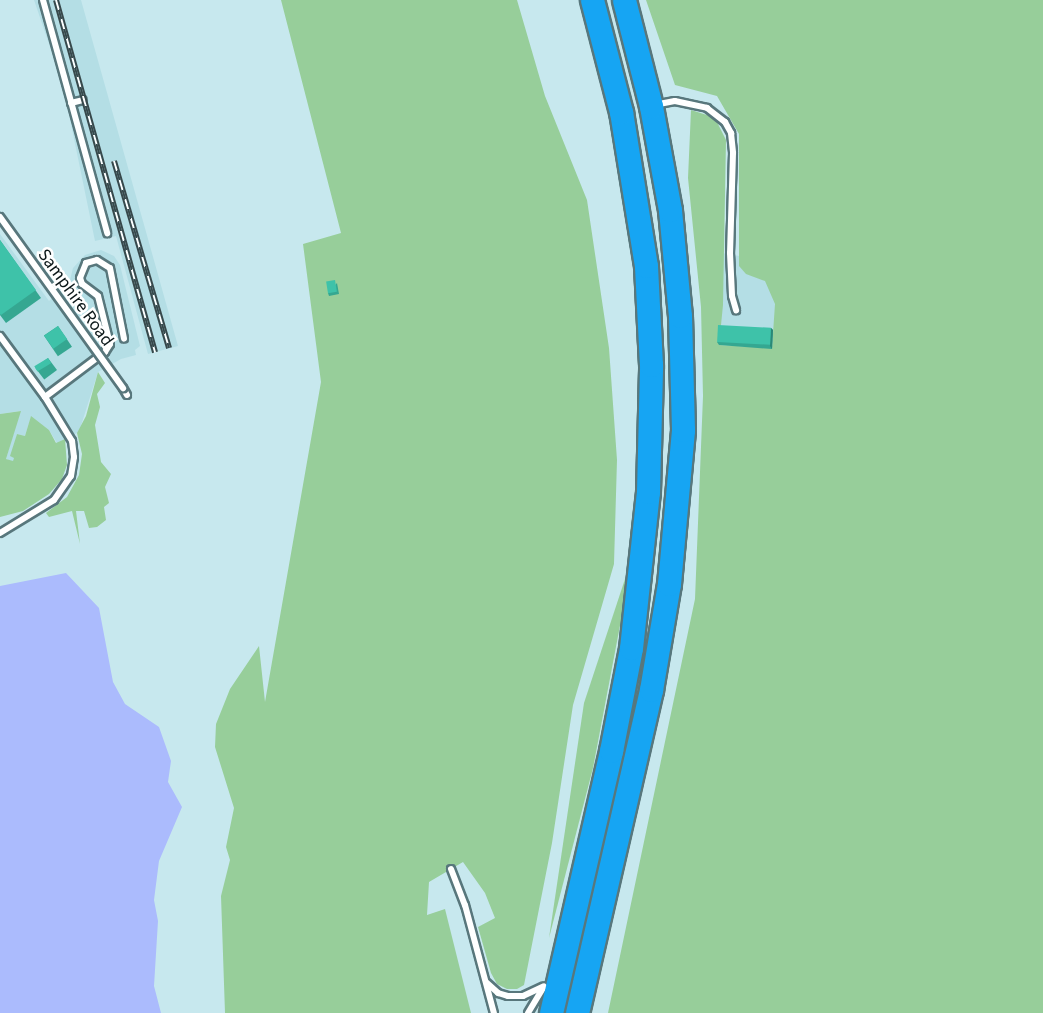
<!DOCTYPE html>
<html>
<head>
<meta charset="utf-8">
<style>
	body { margin:0 }
	#map { position:relative; width:1043px; height:1013px; overflow:hidden; background:#c7e8ee; font-family:"Source Sans 3",sans-serif }
	div>[style] { position:absolute }
	.built>* { inset:0; background:#b4dee5 }
	.green>* { inset:0; background:#97ce9a }
	.water>* { inset:0; background:#abbbfd }
	.roads { filter:drop-shadow(2px 0 #58777c) drop-shadow(-2px 0 #58777c) drop-shadow(0 2px #58777c) drop-shadow(0 -2px #58777c) }
	.lane>* { height:6px; margin:-3px; padding:0 3px; transform-origin:3px; border-radius:3px; background:#fff }
	.highway>* { height:23px; margin:-11.5px; padding:0 11.5px; transform-origin:11.5px; border-radius:11.5px; background:#16a5f3 }
	.rail>* { height:6px; margin-top:-3px; transform-origin:0; background:repeating-linear-gradient(90deg,#fff 0 10px,#37484b 0 20px); box-sizing:border-box; border-block:2px solid #37484b }
	.bridges { filter:drop-shadow(2px 0 #58777c) drop-shadow(-2px 0 #58777c) drop-shadow(0 2px #58777c) drop-shadow(0 -2px #58777c) }
	.lane-bridge>* { height:6px; margin:-3px; padding:0 3px; transform-origin:3px; border-radius:3px; background:#fff }
	.wall>* { inset:0; background:#35a791; transform-origin:0 0 }
	.shaded-wall>* { inset:0; background:#2b8876 }
	.building>* { inset:0; background:#3ec2a9; transform-origin:0 0 }
	span { translate:-50% -50%; white-space:nowrap; text-align:center; line-height:1.15; -webkit-text-stroke:5px #fff; paint-order:stroke }
	.street-label { font-size:18px; color:#0b1719 }
</style>
</head>
<body>
<div id="map">
	<div class="built">
		<div style="clip-path:polygon(34px 0,81px 0,178px 346px,148px 354px,116px 236px,95px 241px,63px 85px)"></div>
		<div style="clip-path:polygon(0 234px,49px 301px,70px 280px,73px 268px,85px 255px,101px 250px,114px 256px,120px 265px,140px 346px,135px 350px,136px 355px,121px 359px,98px 372px,79px 432px,57px 443px,49px 430px,31px 417px,25px 436px,17px 434px,11px 456px,15px 458px,13px 462px,6px 459px,20px 411px,0 414px)"></div>
		<div style="clip-path:polygon(716px 252px,751px 258px,785px 309px,752px 413px,712px 307px)"></div>
	</div>
	<div class="green">
		<div style="clip-path:polygon(281px 0,517px 0,545px 96px,587px 200px,609px 348px,617px 460px,614px 564px,573px 705px,552px 843px,524px 985px,517px 989px,507px 989px,497px 984px,491px 973px,478px 927px,495px 918px,485px 893px,463px 862px,429px 882px,427px 915px,445px 909px,471px 1013px,225px 1013px,221px 896px,230px 860px,226px 847px,234px 808px,215px 747px,216px 724px,230px 689px,259px 646px,265px 702px,321px 382px,303px 244px,341px 233px)"></div>
		<div style="clip-path:polygon(646px 0,1043px 0,1043px 1013px,608px 1013px,695px 599px,703px 396px,701px 307px,688px 178px,691px 110px,710px 116px,717px 122px,726px 140px,723px 305px,719px 345px,772px 348px,775px 304px,765px 281px,746px 274px,739px 266px,739px 134px,717px 96px,675px 85px)"></div>
		<div style="clip-path:polygon(98px 372px,105px 383px,97px 394px,100px 407px,95px 425px,101px 462px,111px 474px,105px 487px,109px 503px,104px 507px,106px 520px,97px 527px,89px 528px,84px 511px,76px 511px,80px 544px,72px 511px,49px 517px,46px 513px,67px 497px,79px 475px,82px 454px,77px 433px,86px 416px)"></div>
		<div style="clip-path:polygon(21px 411px,6px 459px,13px 461px,14px 458px,10px 456px,17px 434px,25px 436px,31px 416px,49px 430px,56px 443px,65px 439px,67px 465px,62px 479px,49px 494px,23px 511px,0 517px,0 414px)"></div>
		<div style="clip-path:polygon(626px 576px,622px 615px,593px 768px,549px 938px,584px 703px)"></div>
	</div>
	<div class="water">
		<div style="clip-path:polygon(66px 573px,99px 608px,113px 682px,125px 704px,159px 727px,171px 761px,168px 782px,182px 807px,159px 861px,154px 900px,158px 921px,154px 986px,161px 1013px,0 1013px,0 586px)"></div>
	</div>
	<div class="roads">
		<div class="lane">
			<div style="left:43px;top:0;width:242px;rotate:74.6deg"></div>
			<div style="left:71px;top:103px;width:12px;rotate:-14deg"></div>
			<div style="left:654px;top:105px;width:21px;rotate:-11deg"></div>
			<div style="left:675px;top:101px;width:33px;rotate:12deg"></div>
			<div style="left:707px;top:108px;width:23px;rotate:38deg"></div>
			<div style="left:725px;top:122px;width:13px;rotate:61deg"></div>
			<div style="left:731px;top:133px;width:20px;rotate:84deg"></div>
			<div style="left:733px;top:153px;width:100px;rotate:91.7deg"></div>
			<div style="left:730px;top:253px;width:43px;rotate:87.3deg"></div>
			<div style="left:732px;top:296px;width:15px;rotate:74deg"></div>
			<div style="left:0;top:336px;width:76px;rotate:53.6deg"></div>
			<div style="left:123px;top:388px;width:8px;rotate:60deg"></div>
			<div style="left:0;top:533px;width:63px;rotate:-31.4deg"></div>
			<div style="left:54px;top:500px;width:29px;rotate:-55deg"></div>
			<div style="left:71px;top:476px;width:19px;rotate:-81deg"></div>
			<div style="left:74px;top:457px;width:16px;rotate:-97deg"></div>
			<div style="left:72px;top:441px;width:52px;rotate:-121.5deg"></div>
			<div style="left:45px;top:397px;width:75px;rotate:-36.9deg"></div>
			<div style="left:105px;top:352px;width:9px;rotate:-58deg"></div>
			<div style="left:110px;top:344px;width:49px;rotate:-104deg"></div>
			<div style="left:98px;top:296px;width:20px;rotate:-143deg"></div>
			<div style="left:82px;top:284px;width:6px;rotate:-108deg"></div>
			<div style="left:80px;top:278px;width:16px;rotate:-68deg"></div>
			<div style="left:86px;top:263px;width:11px;rotate:-15deg"></div>
			<div style="left:97px;top:260px;width:15px;rotate:32deg"></div>
			<div style="left:110px;top:268px;width:72px;rotate:78.8deg"></div>
			<div style="left:451px;top:869px;width:39px;rotate:69deg"></div>
			<div style="left:465px;top:905px;width:112px;rotate:75deg"></div>
			<div style="left:487px;top:983px;width:15px;rotate:42deg"></div>
			<div style="left:498px;top:993px;width:10px;rotate:17deg"></div>
			<div style="left:508px;top:996px;width:15px"></div>
			<div style="left:523px;top:996px;width:23px;rotate:-25deg"></div>
			<div style="left:528px;top:1013px;width:29px;rotate:-59deg"></div>
		</div>
		<div class="highway">
			<div style="left:551px;top:1013px;width:269px;rotate:-77.1deg"></div>
			<div style="left:611px;top:751px;width:105px;rotate:-79deg"></div>
			<div style="left:631px;top:648px;width:157px;rotate:-83.8deg"></div>
			<div style="left:648px;top:492px;width:127px;rotate:-88.6deg"></div>
			<div style="left:651px;top:365px;width:99px;rotate:-92.9deg"></div>
			<div style="left:646px;top:266px;width:156px;rotate:-99.2deg"></div>
			<div style="left:621px;top:112px;width:116px;rotate:-104.5deg"></div>
			<div style="left:577px;top:1013px;width:331px;rotate:-77.1deg"></div>
			<div style="left:651px;top:690px;width:108px;rotate:-80.4deg"></div>
			<div style="left:669px;top:584px;width:155px;rotate:-84.8deg"></div>
			<div style="left:683px;top:430px;width:114px;rotate:-91.5deg"></div>
			<div style="left:680px;top:316px;width:106px;rotate:-95.4deg"></div>
			<div style="left:670px;top:210px;width:106px;rotate:-100.4deg"></div>
			<div style="left:651px;top:106px;width:109px;rotate:-104.3deg"></div>
		</div>
	</div>
	<div class="rail">
		<div style="left:56px;top:0;width:366px;rotate:74.3deg"></div>
		<div style="left:114px;top:161px;width:195px;rotate:73.6deg"></div>
	</div>
	<div class="bridges">
		<div class="lane-bridge">
			<div style="left:0;top:217px;width:211px;rotate:54.3deg"></div>
		</div>
	</div>
	<div class="wall">
		<div style="clip-path:polygon(0 240px,41px 298px,6px 323px,0 315px)"></div>
		<div style="clip-path:polygon(337px 283px,339px 294px,329px 296px,328px 293px)"></div>
		<div style="left:58px;top:326px;width:25px;height:17px;rotate:56deg"></div>
		<div style="clip-path:polygon(771px 328px,773px 330px,772px 349px,719px 345px,717px 342px)"></div>
		<div style="left:48px;top:358px;width:15px;height:16px;rotate:53deg"></div>
	</div>
	<div class="shaded-wall">
		<div style="clip-path:polygon(771px 328px,773px 330px,772px 349px,770px 346px)"></div>
	</div>
	<div class="building">
		<div style="clip-path:polygon(0 240px,36px 290px,1px 315px,0 314px)"></div>
		<div style="left:335px;top:280px;width:12px;height:9px;rotate:81deg"></div>
		<div style="left:718px;top:325px;width:53px;height:17px;rotate:3deg"></div>
		<div style="left:58px;top:326px;width:16px;height:17px;rotate:55deg"></div>
		<div style="left:48px;top:358px;width:6px;height:16px;rotate:59deg"></div>
	</div>
	<div class="street-label">
		<span style="left:75px;top:298px;rotate:54deg">Samphire Road</span>
	</div>
</div>
</body>
</html>
